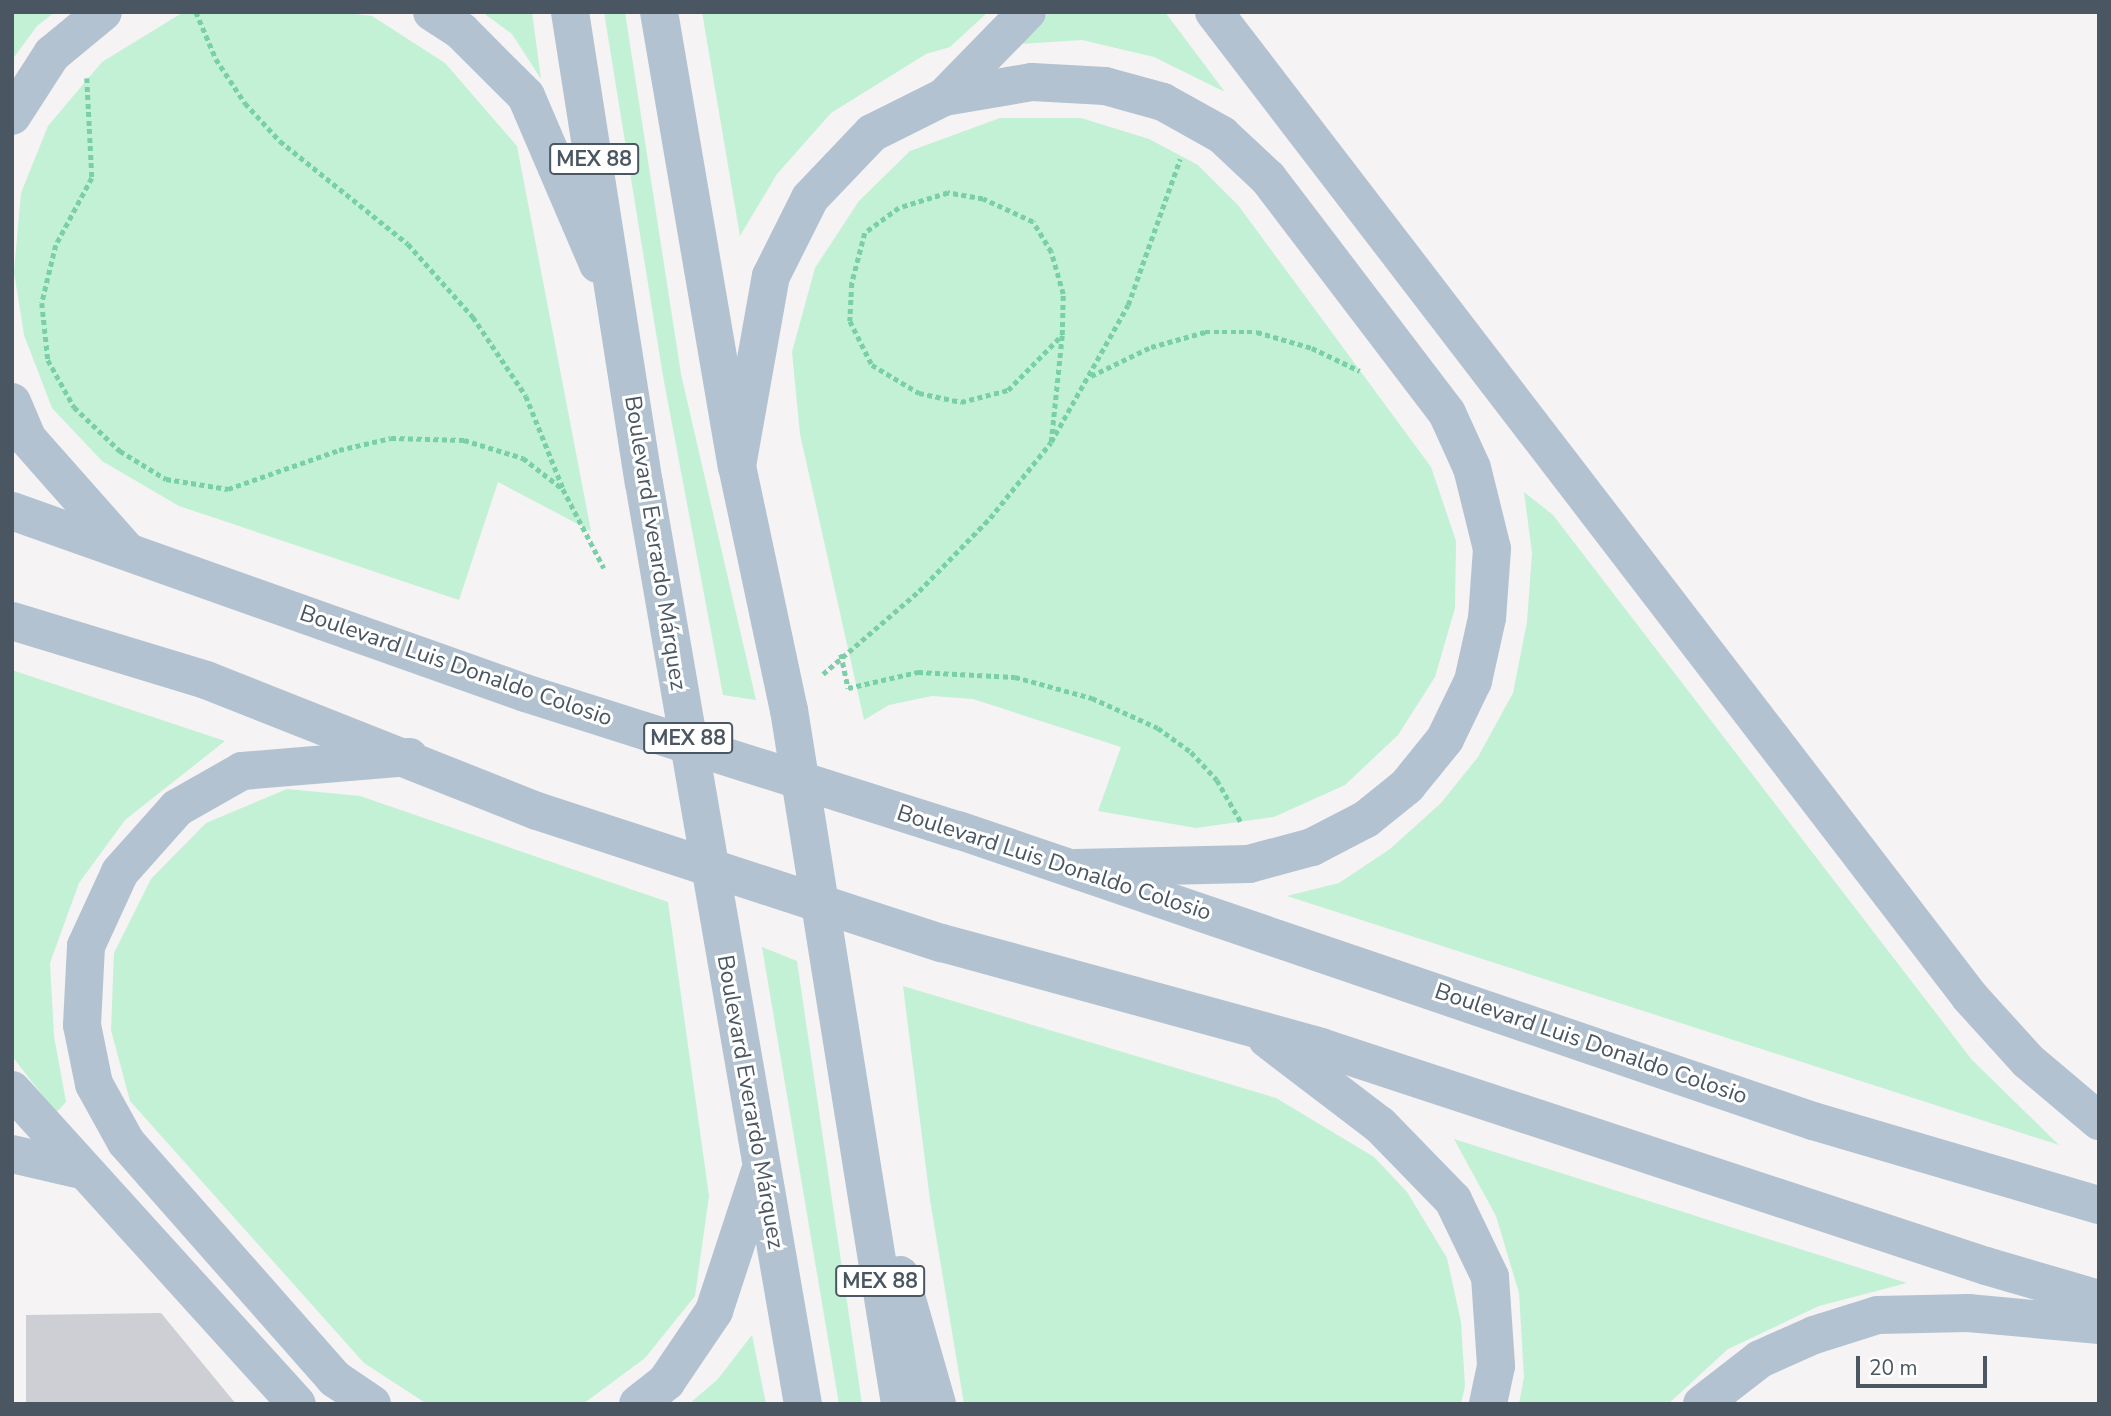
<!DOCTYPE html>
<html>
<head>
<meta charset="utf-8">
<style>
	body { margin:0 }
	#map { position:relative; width:2111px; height:1416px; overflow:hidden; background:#f5f3f3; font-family:"Nunito Sans",sans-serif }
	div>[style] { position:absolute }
	.green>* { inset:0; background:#c3f1d5 }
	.building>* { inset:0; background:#cdcfd5 }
	.path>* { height:4.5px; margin-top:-2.25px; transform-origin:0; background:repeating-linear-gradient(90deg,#7ad0a6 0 5px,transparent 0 8.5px) }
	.major>* { height:38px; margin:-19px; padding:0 19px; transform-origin:19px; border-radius:19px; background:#b3c2d1 }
	.major-bridge>* { height:38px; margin:-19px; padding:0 19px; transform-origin:19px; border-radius:19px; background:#b3c2d1 }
	span { translate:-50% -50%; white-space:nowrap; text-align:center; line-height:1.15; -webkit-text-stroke:6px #fff; paint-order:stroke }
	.shield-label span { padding:2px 5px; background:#fff; border:2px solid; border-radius:5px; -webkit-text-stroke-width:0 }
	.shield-label { font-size:21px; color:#4a5661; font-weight:700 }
	.street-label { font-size:23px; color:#4a5661 }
	.frame { position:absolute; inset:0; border:14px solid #4a5661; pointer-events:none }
	.scale { position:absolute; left:1856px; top:1356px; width:131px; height:32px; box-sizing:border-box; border:4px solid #4a5661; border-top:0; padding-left:9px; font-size:21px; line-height:24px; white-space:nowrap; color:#4a5661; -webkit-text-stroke:5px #fff; paint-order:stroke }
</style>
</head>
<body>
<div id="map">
	<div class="green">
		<div style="clip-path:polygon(12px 12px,55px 12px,37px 26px,12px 60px)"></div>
		<div style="clip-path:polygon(339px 12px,372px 16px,445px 63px,517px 146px,591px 531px,498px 482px,459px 600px,179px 506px,102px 461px,52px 408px,24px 335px,14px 272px,21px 193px,48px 126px,102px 62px,182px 13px)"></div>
		<div style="clip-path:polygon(482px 12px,532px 12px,541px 79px,512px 34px)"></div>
		<div style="clip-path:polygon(604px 12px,625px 12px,681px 374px,756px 700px,723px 695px,663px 376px)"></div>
		<div style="clip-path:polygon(702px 12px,988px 12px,950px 47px,926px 54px,831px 113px,777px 174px,740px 236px)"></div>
		<div style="clip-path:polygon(1049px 12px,1165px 12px,1225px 92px,1154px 57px,1082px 40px,1020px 44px)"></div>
		<div style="clip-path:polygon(1000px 118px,1081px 118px,1149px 139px,1198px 165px,1238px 205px,1431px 467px,1456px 541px,1455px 608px,1435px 677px,1398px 735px,1345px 785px,1274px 817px,1196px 828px,1098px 811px,1121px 747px,973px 699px,932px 696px,889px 705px,864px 720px,800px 434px,792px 352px,815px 268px,859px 201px,910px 151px)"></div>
		<div style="clip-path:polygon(1524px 492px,1553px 515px,1972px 1060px,2059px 1145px,1287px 896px,1339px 883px,1390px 849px,1441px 803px,1478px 757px,1513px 693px,1527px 622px,1532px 553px)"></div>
		<div style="clip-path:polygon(12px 670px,225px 741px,125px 820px,79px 883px,50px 963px,54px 1036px,66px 1102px,56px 1113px,12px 1056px)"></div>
		<div style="clip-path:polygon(287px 789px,360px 796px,668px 902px,709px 1196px,695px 1296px,645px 1358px,583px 1404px,427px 1404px,364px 1363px,130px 1101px,111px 1030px,114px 953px,151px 879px,206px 823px)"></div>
		<div style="clip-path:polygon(762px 947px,797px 961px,862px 1404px,839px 1404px)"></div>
		<div style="clip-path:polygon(903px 986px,1276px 1098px,1374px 1157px,1407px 1192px,1447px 1258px,1461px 1322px,1465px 1386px,1461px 1404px,964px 1404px,930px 1200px)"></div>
		<div style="clip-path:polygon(1454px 1139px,1907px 1283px,1819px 1306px,1728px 1349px,1668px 1404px,1519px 1404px,1524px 1377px,1519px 1293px,1496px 1216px)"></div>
		<div style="clip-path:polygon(752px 1335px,766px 1404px,689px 1404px,718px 1379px)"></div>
	</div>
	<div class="building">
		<div style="clip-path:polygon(161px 1313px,236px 1404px,26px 1404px,26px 1315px)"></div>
	</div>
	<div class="path">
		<div style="left:196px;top:12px;width:51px;rotate:66.9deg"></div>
		<div style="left:216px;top:59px;width:53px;rotate:56.6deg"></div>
		<div style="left:245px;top:103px;width:52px;rotate:47.4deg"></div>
		<div style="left:280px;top:141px;width:164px;rotate:38.8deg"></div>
		<div style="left:408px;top:244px;width:98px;rotate:48.3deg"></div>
		<div style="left:473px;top:317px;width:95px;rotate:56.1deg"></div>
		<div style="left:526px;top:396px;width:99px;rotate:68.1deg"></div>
		<div style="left:87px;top:78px;width:100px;rotate:87.1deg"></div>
		<div style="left:92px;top:178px;width:76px;rotate:118.2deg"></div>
		<div style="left:56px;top:245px;width:60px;rotate:103.6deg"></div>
		<div style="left:42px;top:303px;width:57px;rotate:84deg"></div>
		<div style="left:48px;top:360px;width:54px;rotate:61deg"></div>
		<div style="left:74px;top:407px;width:64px;rotate:43.7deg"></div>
		<div style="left:120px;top:451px;width:54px;rotate:31.3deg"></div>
		<div style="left:166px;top:479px;width:63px;rotate:9.2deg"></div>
		<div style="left:228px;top:489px;width:118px;rotate:-19.4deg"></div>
		<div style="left:339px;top:450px;width:53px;rotate:-13deg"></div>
		<div style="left:391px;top:438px;width:73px;rotate:1.6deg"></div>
		<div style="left:464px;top:440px;width:62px;rotate:17deg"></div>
		<div style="left:523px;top:458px;width:51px;rotate:37.8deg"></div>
		<div style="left:563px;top:489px;width:89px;rotate:62.6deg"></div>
		<div style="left:1091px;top:376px;width:67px;rotate:-25.8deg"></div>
		<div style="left:1151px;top:347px;width:56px;rotate:-15.5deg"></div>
		<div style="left:1205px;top:332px;width:52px"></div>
		<div style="left:1257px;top:332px;width:57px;rotate:16.2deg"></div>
		<div style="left:1312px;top:348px;width:53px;rotate:25.6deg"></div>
		<div style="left:1051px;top:442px;width:108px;rotate:-84.1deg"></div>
		<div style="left:1062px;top:335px;width:41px;rotate:-88.6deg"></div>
		<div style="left:1063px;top:294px;width:44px;rotate:-105.9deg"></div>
		<div style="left:1051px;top:252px;width:35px;rotate:-121deg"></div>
		<div style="left:1033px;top:222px;width:55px;rotate:-155.3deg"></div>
		<div style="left:983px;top:199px;width:36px;rotate:-170deg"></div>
		<div style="left:948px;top:193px;width:51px;rotate:163deg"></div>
		<div style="left:899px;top:208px;width:42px;rotate:143.7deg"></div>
		<div style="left:865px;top:233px;width:52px;rotate:104.6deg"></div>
		<div style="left:852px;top:283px;width:38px;rotate:93deg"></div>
		<div style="left:850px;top:321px;width:49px;rotate:63.4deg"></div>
		<div style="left:872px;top:365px;width:55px;rotate:30.8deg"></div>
		<div style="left:919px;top:393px;width:43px;rotate:12.1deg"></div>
		<div style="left:961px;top:402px;width:49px;rotate:-14.3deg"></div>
		<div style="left:1008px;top:390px;width:77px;rotate:-45.5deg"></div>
		<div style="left:841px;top:654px;width:35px;rotate:78deg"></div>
		<div style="left:848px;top:688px;width:72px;rotate:-12.9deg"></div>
		<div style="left:918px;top:672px;width:97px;rotate:3deg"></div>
		<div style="left:1015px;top:677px;width:80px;rotate:15.3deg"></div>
		<div style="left:1092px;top:698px;width:72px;rotate:24.4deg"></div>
		<div style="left:1158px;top:728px;width:41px;rotate:36deg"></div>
		<div style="left:1191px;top:752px;width:38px;rotate:47deg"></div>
		<div style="left:1217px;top:780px;width:48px;rotate:60.3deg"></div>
		<div style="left:823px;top:674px;width:127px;rotate:-40.8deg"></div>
		<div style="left:919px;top:591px;width:102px;rotate:-45.8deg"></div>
		<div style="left:990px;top:518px;width:97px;rotate:-51.2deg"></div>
		<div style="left:1051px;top:442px;width:157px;rotate:-60.7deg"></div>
		<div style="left:1128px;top:305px;width:155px;rotate:-70.4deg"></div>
	</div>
	<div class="major">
		<div style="left:432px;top:12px;width:35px;rotate:33deg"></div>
		<div style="left:461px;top:31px;width:92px;rotate:45deg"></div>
		<div style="left:526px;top:96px;width:183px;rotate:66.8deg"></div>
		<div style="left:570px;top:12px;width:477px;rotate:81.1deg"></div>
		<div style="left:644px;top:483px;width:935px;rotate:80.21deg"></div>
		<div style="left:659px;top:12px;width:461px;rotate:80.3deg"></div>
		<div style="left:737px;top:466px;width:249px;rotate:78deg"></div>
		<div style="left:789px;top:710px;width:703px;rotate:80.91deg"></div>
		<div style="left:1214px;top:12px;width:1242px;rotate:52.49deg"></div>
		<div style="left:1970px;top:997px;width:86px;rotate:47.8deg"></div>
		<div style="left:2028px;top:1061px;width:93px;rotate:40.2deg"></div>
		<div style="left:944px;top:97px;width:119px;rotate:-45.7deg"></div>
		<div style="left:12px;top:116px;width:74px;rotate:-57.2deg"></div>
		<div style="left:52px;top:54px;width:66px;rotate:-39.5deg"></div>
		<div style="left:12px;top:402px;width:39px;rotate:67deg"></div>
		<div style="left:27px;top:438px;width:149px;rotate:48.5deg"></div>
		<div style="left:737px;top:466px;width:193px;rotate:-79.9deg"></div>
		<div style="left:771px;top:276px;width:87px;rotate:-63.4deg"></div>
		<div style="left:810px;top:198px;width:90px;rotate:-46.4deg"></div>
		<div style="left:872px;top:133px;width:80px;rotate:-26.6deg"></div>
		<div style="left:944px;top:97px;width:89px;rotate:-9.7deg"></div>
		<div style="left:1032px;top:82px;width:73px;rotate:3.1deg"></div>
		<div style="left:1105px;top:86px;width:60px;rotate:15.4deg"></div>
		<div style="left:1163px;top:102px;width:68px;rotate:29.2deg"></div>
		<div style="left:1222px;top:135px;width:63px;rotate:43.1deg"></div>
		<div style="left:1268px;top:178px;width:295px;rotate:52.7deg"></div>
		<div style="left:1447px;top:413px;width:60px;rotate:65.6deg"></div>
		<div style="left:1472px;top:468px;width:83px;rotate:76.1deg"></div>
		<div style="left:1492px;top:549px;width:69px;rotate:94.1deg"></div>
		<div style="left:1487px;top:618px;width:65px;rotate:102.5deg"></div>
		<div style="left:1473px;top:681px;width:64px;rotate:115.8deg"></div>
		<div style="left:1445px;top:739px;width:60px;rotate:129deg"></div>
		<div style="left:1407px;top:786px;width:53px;rotate:141.2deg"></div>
		<div style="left:1366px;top:819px;width:61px;rotate:152.6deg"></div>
		<div style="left:1312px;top:847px;width:65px;rotate:164.9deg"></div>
		<div style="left:1249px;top:864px;width:173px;rotate:178.7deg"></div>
		<div style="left:12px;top:511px;width:544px;rotate:19.53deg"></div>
		<div style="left:12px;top:621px;width:203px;rotate:16.9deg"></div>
		<div style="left:206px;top:680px;width:356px;rotate:21.6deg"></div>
		<div style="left:958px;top:830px;width:903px;rotate:18.8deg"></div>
		<div style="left:1813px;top:1121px;width:298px;rotate:16.4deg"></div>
		<div style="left:942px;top:943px;width:393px;rotate:15.3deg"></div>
		<div style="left:1321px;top:1047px;width:700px;rotate:18.23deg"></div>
		<div style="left:1986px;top:1266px;width:118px;rotate:16.3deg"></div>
		<div style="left:1267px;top:1039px;width:142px;rotate:37.3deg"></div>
		<div style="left:1380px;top:1125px;width:105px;rotate:45.8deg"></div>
		<div style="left:1453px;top:1200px;width:85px;rotate:64.3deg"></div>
		<div style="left:1490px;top:1277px;width:89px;rotate:86.1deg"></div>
		<div style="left:1496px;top:1366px;width:39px;rotate:102deg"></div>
		<div style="left:12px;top:1090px;width:424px;rotate:47.8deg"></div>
		<div style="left:12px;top:1154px;width:71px;rotate:13.1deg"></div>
		<div style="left:900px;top:1275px;width:134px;rotate:74deg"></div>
		<div style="left:372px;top:1404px;width:45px;rotate:-146deg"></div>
		<div style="left:335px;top:1379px;width:316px;rotate:-131.4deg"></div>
		<div style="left:126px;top:1142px;width:66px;rotate:-118.9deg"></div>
		<div style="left:94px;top:1084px;width:60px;rotate:-101.5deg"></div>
		<div style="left:82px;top:1025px;width:79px;rotate:-87.1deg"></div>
		<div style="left:86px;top:946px;width:81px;rotate:-65.3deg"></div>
		<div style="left:120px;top:872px;width:86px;rotate:-48.3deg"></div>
		<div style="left:177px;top:808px;width:75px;rotate:-29.6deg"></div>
		<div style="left:242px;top:771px;width:168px;rotate:-4.8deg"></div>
		<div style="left:638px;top:1404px;width:36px;rotate:-38deg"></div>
		<div style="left:666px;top:1382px;width:86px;rotate:-55.9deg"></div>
		<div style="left:714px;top:1311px;width:144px;rotate:-71.8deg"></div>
		<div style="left:1702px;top:1404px;width:73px;rotate:-37.8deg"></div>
		<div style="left:1760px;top:1359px;width:59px;rotate:-24deg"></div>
		<div style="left:1814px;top:1335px;width:67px;rotate:-17.4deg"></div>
		<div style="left:1878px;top:1315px;width:90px;rotate:-1.3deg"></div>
		<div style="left:1968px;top:1313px;width:132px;rotate:5.2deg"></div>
	</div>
	<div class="major-bridge">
		<div style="left:525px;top:693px;width:454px;rotate:17.6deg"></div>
		<div style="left:537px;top:811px;width:426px;rotate:18.1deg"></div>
	</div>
	<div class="shield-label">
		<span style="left:594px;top:159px">MEX 88</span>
		<span style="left:688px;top:738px">MEX 88</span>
		<span style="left:880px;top:1281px">MEX 88</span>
	</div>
	<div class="street-label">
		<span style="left:655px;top:543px;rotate:81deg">Boulevard Everardo Márquez</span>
		<span style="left:456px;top:666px;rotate:19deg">Boulevard Luis Donaldo Colosio</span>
		<span style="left:1054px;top:863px;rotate:18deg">Boulevard Luis Donaldo Colosio</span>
		<span style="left:1591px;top:1044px;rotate:19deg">Boulevard Luis Donaldo Colosio</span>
		<span style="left:750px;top:1102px;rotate:80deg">Boulevard Everardo Márquez</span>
	</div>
	<div class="frame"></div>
	<div class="scale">20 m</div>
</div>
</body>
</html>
